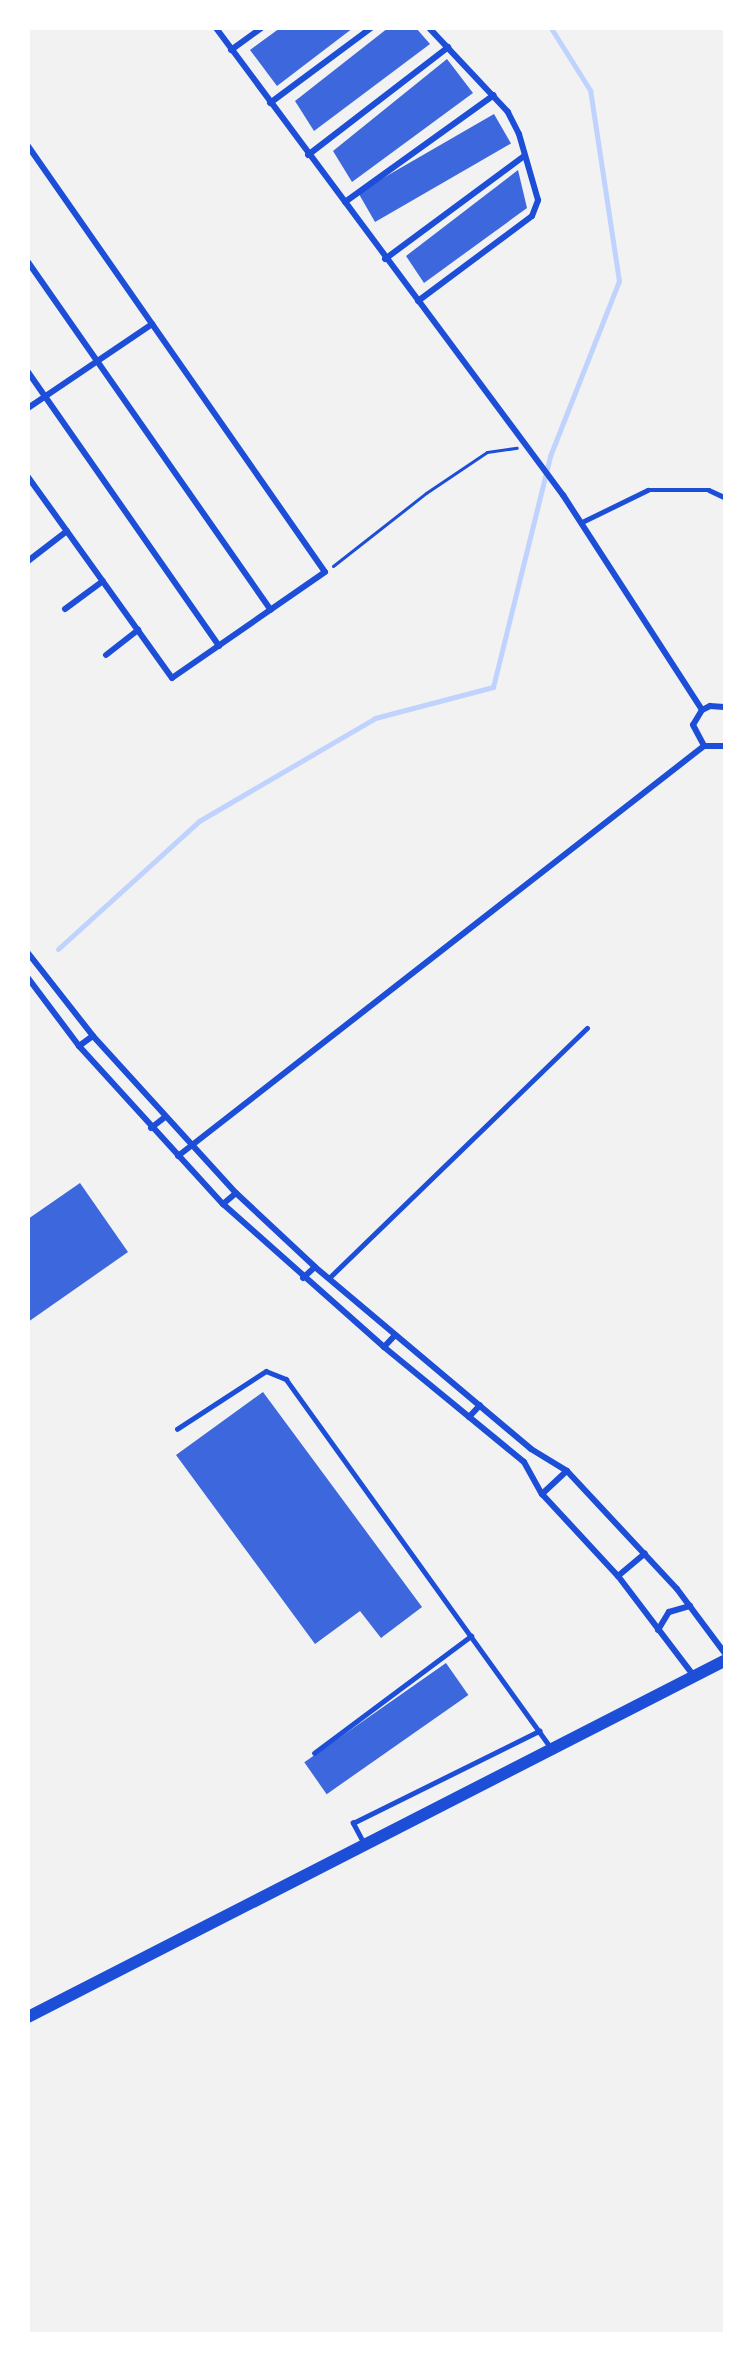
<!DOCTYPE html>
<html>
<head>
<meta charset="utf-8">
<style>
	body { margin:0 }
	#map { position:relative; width:753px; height:2362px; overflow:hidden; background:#f2f2f2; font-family:Ubuntu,sans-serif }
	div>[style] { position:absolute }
	.stream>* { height:5px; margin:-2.5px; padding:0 2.5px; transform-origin:2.5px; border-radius:2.5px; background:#bfd3fe }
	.building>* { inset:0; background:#3d67dc; transform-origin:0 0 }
	.path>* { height:3px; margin:-1.5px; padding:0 1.5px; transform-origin:1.5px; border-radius:1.5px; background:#1d4ed8 }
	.service>* { height:4.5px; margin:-2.25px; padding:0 2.25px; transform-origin:2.25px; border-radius:2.25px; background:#1d4ed8 }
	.minor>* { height:6px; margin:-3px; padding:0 3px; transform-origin:3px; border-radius:3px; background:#1d4ed8 }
	.secondary>* { height:12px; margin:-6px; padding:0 6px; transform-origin:6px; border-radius:6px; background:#1d4ed8 }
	span { translate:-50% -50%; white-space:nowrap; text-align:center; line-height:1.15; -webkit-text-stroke:5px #fff; paint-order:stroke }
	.frame { position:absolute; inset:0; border:30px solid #fff; pointer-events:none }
</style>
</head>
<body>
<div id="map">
	<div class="stream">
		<div style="left:58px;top:949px;width:190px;rotate:-42.2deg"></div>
		<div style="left:199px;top:821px;width:204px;rotate:-30.3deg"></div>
		<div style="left:375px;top:718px;width:122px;rotate:-14.7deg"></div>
		<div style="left:493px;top:687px;width:238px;rotate:-76.1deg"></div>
		<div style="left:550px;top:456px;width:188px;rotate:-68.5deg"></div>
		<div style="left:619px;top:281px;width:193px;rotate:-98.6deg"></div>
		<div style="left:590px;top:90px;width:73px;rotate:-122.2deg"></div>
	</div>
	<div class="building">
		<div style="clip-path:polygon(280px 28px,353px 28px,277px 86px,250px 50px)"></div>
		<div style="clip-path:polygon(388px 28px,416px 28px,430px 44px,314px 131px,295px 101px)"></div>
		<div style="clip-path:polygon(447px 59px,473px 93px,352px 182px,333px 151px)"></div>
		<div style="left:494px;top:114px;width:34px;height:157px;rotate:60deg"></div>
		<div style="clip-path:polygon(518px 170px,527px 208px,424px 283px,406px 256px)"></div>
		<div style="clip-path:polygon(80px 1183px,128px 1252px,28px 1322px,28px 1219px)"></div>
		<div style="clip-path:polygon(263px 1392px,422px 1607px,381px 1638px,360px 1611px,315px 1644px,176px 1455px)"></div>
		<div style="left:446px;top:1663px;width:39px;height:173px;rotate:55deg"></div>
	</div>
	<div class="path">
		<div style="left:333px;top:566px;width:118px;rotate:-38.1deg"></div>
		<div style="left:426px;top:493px;width:73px;rotate:-33.9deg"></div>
		<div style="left:487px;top:452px;width:30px;rotate:-8deg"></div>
	</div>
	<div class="service">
		<div style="left:582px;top:522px;width:73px;rotate:-25.9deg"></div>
		<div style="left:648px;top:490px;width:61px"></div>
		<div style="left:709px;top:490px;width:17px;rotate:25deg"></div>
		<div style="left:329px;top:1278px;width:359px;rotate:-44.1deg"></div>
		<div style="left:177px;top:1429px;width:106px;rotate:-33.1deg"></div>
		<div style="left:266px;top:1371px;width:22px;rotate:22deg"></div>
		<div style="left:286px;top:1379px;width:454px;rotate:54.3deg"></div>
		<div style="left:314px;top:1753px;width:196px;rotate:-36.7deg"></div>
		<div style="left:364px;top:1844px;width:24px;rotate:-118deg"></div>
		<div style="left:353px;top:1823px;width:208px;rotate:-26.3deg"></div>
	</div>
	<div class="minor">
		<div style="left:216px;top:28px;width:582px;rotate:53.39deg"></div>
		<div style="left:563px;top:495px;width:256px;rotate:57.1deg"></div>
		<div style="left:231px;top:50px;width:37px;rotate:-36deg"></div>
		<div style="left:270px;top:103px;width:126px;rotate:-36.6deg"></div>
		<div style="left:28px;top:146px;width:519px;rotate:55.12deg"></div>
		<div style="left:325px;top:572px;width:186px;rotate:145.3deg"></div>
		<div style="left:172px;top:678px;width:247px;rotate:-125.6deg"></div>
		<div style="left:308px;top:155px;width:177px;rotate:-37.6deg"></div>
		<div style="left:345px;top:202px;width:183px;rotate:-35.7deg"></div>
		<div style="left:385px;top:259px;width:172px;rotate:-36.5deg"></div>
		<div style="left:28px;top:262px;width:424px;rotate:55.1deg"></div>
		<div style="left:418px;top:301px;width:142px;rotate:-36.7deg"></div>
		<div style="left:532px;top:216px;width:17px;rotate:-69deg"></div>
		<div style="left:538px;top:200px;width:69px;rotate:-106.1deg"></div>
		<div style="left:519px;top:134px;width:25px;rotate:-117deg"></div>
		<div style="left:508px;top:112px;width:115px;rotate:-133.2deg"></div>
		<div style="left:28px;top:372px;width:334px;rotate:55.1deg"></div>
		<div style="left:28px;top:408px;width:150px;rotate:-34.1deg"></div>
		<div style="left:28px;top:561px;width:49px;rotate:-37.6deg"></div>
		<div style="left:65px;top:609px;width:47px;rotate:-36.4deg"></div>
		<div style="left:106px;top:655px;width:41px;rotate:-38deg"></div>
		<div style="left:724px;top:707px;width:14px;rotate:-176deg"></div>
		<div style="left:710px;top:706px;width:9px;rotate:153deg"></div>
		<div style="left:702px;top:710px;width:17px;rotate:121deg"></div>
		<div style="left:693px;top:725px;width:24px;rotate:62deg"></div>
		<div style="left:704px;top:746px;width:20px"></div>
		<div style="left:28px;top:953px;width:105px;rotate:51.9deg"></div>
		<div style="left:93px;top:1036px;width:212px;rotate:47.7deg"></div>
		<div style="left:236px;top:1193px;width:108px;rotate:43.1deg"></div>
		<div style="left:315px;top:1267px;width:282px;rotate:40.1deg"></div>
		<div style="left:531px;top:1449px;width:42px;rotate:31.4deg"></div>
		<div style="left:567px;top:1471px;width:161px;rotate:47deg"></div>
		<div style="left:677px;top:1589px;width:79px;rotate:53.3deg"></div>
		<div style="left:28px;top:978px;width:85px;rotate:53.1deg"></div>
		<div style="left:79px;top:1046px;width:214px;rotate:47.7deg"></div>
		<div style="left:223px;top:1204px;width:215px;rotate:41.6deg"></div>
		<div style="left:384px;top:1347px;width:181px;rotate:39.4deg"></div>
		<div style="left:524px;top:1462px;width:37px;rotate:61deg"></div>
		<div style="left:542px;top:1494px;width:112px;rotate:47.2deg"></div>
		<div style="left:618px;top:1576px;width:126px;rotate:52.8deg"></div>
		<div style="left:79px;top:1046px;width:17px;rotate:-36deg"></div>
		<div style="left:151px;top:1128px;width:18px;rotate:-38deg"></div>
		<div style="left:178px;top:1156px;width:667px;rotate:-37.94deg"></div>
		<div style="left:223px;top:1204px;width:17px;rotate:-40deg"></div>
		<div style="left:303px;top:1278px;width:16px;rotate:-43deg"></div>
		<div style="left:384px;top:1347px;width:16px;rotate:-47deg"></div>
		<div style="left:469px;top:1417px;width:16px;rotate:-47deg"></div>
		<div style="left:542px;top:1494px;width:34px;rotate:-43deg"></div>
		<div style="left:618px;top:1576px;width:35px;rotate:-40deg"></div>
		<div style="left:658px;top:1630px;width:21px;rotate:-59deg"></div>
		<div style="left:669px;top:1612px;width:22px;rotate:-16deg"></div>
	</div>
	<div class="secondary">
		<div style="left:28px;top:2017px;width:782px;rotate:-27.09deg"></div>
	</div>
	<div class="frame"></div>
</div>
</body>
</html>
